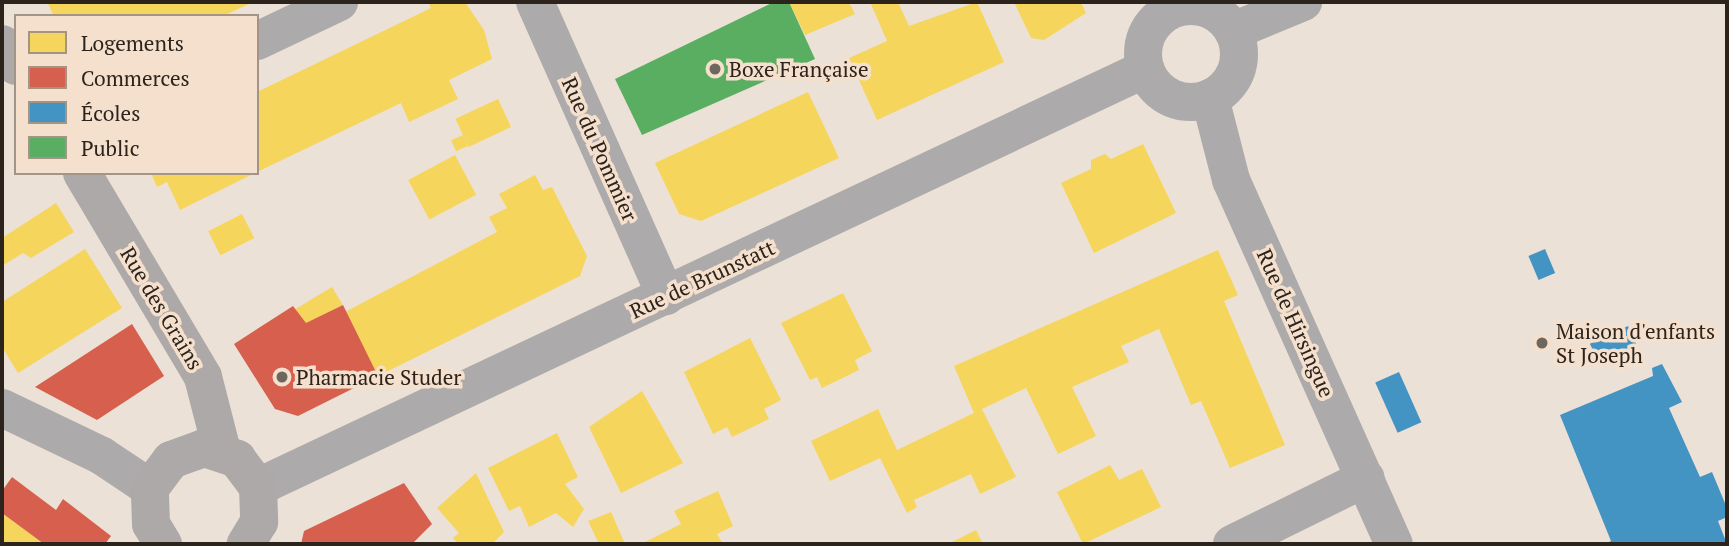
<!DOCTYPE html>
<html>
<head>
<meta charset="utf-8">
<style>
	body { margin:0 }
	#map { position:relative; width:1729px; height:546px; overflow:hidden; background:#ece1d6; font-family:"PT Serif",serif }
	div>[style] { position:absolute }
	.homes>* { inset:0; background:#f6d55c; transform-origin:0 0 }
	.shops>* { inset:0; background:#d6604d }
	.schools>* { inset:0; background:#4393c3; transform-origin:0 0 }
	.public>* { inset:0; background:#5aae61 }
	.street>* { height:38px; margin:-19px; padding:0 19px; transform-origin:19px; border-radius:19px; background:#adaaab }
	.street>.ring { margin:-19px; padding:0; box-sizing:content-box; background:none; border:38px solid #adaaab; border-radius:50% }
	.secondary>* { height:38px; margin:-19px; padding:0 19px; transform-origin:19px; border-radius:19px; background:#ada9a8 }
	.dots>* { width:19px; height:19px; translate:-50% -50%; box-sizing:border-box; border:4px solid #f5e0cd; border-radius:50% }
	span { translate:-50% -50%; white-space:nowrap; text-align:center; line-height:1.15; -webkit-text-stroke:7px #f5e0cd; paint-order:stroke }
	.poi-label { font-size:21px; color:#2b231c }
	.left { translate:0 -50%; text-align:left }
	.street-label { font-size:21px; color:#2b231c }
	.frame { position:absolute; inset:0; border:4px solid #2b231c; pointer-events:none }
	.legend { position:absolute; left:14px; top:14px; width:245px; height:161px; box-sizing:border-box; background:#f5e0cd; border:2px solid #a49486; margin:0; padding:9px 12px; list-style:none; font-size:21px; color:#2b231c }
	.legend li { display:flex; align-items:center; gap:14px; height:35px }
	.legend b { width:35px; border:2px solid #a49486 }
</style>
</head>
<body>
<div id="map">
	<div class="homes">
		<div style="clip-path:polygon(47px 2px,253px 2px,223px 16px,54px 16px)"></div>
		<div style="clip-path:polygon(428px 2px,465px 2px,484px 30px,492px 59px,449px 80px,458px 99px,409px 122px,401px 103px,257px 172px,257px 92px,431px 8px)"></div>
		<div style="clip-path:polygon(789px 2px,849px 2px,855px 14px,805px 35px)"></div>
		<div style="clip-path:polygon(870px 2px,898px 2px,909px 26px,977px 2px,1004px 62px,877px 120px,849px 58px,887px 41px)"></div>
		<div style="clip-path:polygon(1014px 2px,1081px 2px,1086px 13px,1044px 40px,1031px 38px)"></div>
		<div style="clip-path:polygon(808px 92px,839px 158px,701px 221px,679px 214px,655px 163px)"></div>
		<div style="left:498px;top:99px;width:31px;height:47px;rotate:65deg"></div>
		<div style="left:463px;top:135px;width:12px;height:13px;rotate:66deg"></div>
		<div style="clip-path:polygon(1143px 144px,1176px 213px,1094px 253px,1061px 183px,1091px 169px,1091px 160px,1105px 154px,1111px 159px)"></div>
		<div style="left:455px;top:155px;width:45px;height:53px;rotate:62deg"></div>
		<div style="clip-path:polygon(151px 173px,255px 173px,180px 210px,167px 182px,157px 187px)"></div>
		<div style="clip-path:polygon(535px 175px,543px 190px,552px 187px,587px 256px,580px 276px,378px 376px,345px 312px,497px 232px,489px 217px,507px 208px,499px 194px)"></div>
		<div style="clip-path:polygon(56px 203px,74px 232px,31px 258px,23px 253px,2px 266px,2px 238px)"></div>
		<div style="left:242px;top:214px;width:27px;height:38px;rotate:63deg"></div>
		<div style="clip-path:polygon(85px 249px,122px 308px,18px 373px,2px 347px,2px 302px)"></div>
		<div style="clip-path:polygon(1218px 250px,1238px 295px,1224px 301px,1285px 445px,1230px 468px,1201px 401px,1191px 405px,1159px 329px,1121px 346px,1129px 362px,1072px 387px,1096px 436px,1058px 454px,1026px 388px,982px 409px,1016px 477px,980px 494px,971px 474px,914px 500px,917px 507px,907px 513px,880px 458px,830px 481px,811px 441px,878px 409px,897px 450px,974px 413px,954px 366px)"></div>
		<div style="left:332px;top:287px;width:21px;height:43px;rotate:59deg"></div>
		<div style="clip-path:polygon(843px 293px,872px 351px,855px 360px,859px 370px,822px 388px,817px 377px,810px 380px,781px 323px)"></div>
		<div style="clip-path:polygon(750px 338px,781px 400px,764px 409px,769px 419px,732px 437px,727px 427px,713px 434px,684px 372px)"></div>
		<div style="clip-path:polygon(642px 391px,683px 463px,621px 493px,589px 427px)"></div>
		<div style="clip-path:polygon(557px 433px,578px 477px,565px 484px,584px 509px,573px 527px,556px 513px,529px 527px,520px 506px,509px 511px,488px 468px)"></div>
		<div style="clip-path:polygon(1110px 465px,1119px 480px,1142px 469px,1161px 507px,1083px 544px,1057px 492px)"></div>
		<div style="clip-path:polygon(476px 473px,504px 532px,492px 544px,458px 544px,453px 538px,459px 533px,437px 508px)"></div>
		<div style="clip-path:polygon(718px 491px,733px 526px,717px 534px,723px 544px,641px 544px,681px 524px,674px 511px)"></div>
		<div style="clip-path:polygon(611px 512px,625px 544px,599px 544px,588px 521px)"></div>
		<div style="clip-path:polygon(2px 513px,44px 544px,2px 544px)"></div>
		<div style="clip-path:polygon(976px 530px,983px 544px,948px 544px)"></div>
	</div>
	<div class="shops">
		<div style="clip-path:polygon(343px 305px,378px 376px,298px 416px,275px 409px,234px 344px,293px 306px,306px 323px)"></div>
		<div style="clip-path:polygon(132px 324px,164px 376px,97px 420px,35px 387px)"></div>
		<div style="clip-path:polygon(12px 477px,56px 510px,63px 499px,111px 536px,105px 544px,44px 544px,2px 513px,2px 491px)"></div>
		<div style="clip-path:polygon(404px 483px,432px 524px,412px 544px,301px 544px,304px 531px)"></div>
	</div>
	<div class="schools">
		<div style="left:1545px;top:249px;width:26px;height:18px;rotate:67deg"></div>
		<div style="left:1628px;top:326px;width:21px;height:42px;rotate:65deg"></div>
		<div style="clip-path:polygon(1662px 364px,1682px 402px,1669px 408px,1700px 477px,1712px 472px,1727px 508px,1727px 517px,1718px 521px,1727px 544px,1605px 544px,1611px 541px,1560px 415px,1653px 376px,1652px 368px)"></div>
		<div style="left:1399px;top:372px;width:55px;height:26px;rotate:66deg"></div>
	</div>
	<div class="public">
		<div style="clip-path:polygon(774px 2px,789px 2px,815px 59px,642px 135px,615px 79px)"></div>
	</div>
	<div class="street">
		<div style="left:535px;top:2px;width:322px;rotate:66deg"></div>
		<div class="ring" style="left:1143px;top:6px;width:58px;height:58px"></div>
		<div style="left:1233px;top:31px;width:76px;rotate:-22.5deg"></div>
		<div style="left:257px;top:41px;width:91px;rotate:-25.4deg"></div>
		<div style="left:1210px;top:98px;width:85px;rotate:75.6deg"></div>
		<div style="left:1231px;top:180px;width:399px;rotate:65.9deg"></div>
		<div style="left:2px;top:408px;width:111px;rotate:25.6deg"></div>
		<div style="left:102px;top:456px;width:58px;rotate:33.7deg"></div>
		<div style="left:258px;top:487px;width:981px;rotate:-25.23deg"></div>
		<div style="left:1232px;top:544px;width:149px;rotate:-26.2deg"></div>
	</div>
	<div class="secondary">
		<div style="left:2px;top:44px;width:26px;rotate:58deg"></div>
		<div style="left:82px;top:173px;width:237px;rotate:59.3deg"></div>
		<div style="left:203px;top:377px;width:76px;rotate:75.6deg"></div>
		<div style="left:163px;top:544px;width:23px;rotate:-121deg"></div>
		<div style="left:151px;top:524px;width:36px;rotate:-92deg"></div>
		<div style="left:150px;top:488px;width:35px;rotate:-53deg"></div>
		<div style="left:171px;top:460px;width:35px;rotate:-20deg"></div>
		<div style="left:204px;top:448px;width:35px;rotate:18deg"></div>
		<div style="left:237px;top:459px;width:35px;rotate:53deg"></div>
		<div style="left:258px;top:487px;width:35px;rotate:88deg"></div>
		<div style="left:259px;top:522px;width:26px;rotate:121deg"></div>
	</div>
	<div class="dots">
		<div style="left:715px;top:69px;background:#6f665d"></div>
		<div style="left:1542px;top:343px;background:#6f665d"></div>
		<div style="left:282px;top:377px;background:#6f665d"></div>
	</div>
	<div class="poi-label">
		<span class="left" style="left:729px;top:69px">Boxe Française</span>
		<span class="left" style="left:1556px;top:343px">Maison d'enfants<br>St Joseph</span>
		<span class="left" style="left:296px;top:377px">Pharmacie Studer</span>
	</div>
	<div class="street-label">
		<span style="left:600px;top:149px;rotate:66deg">Rue du Pommier</span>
		<span style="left:702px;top:279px;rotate:-25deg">Rue de Brunstatt</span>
		<span style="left:162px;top:308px;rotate:59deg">Rue des Grains</span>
		<span style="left:1296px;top:323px;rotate:66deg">Rue de Hirsingue</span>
	</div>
	<div class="frame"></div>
	<ul class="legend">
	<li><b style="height:19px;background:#f6d55c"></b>Logements</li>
	<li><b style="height:19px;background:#d6604d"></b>Commerces</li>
	<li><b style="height:19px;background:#4393c3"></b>Écoles</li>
	<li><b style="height:19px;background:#5aae61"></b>Public</li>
	</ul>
</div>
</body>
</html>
